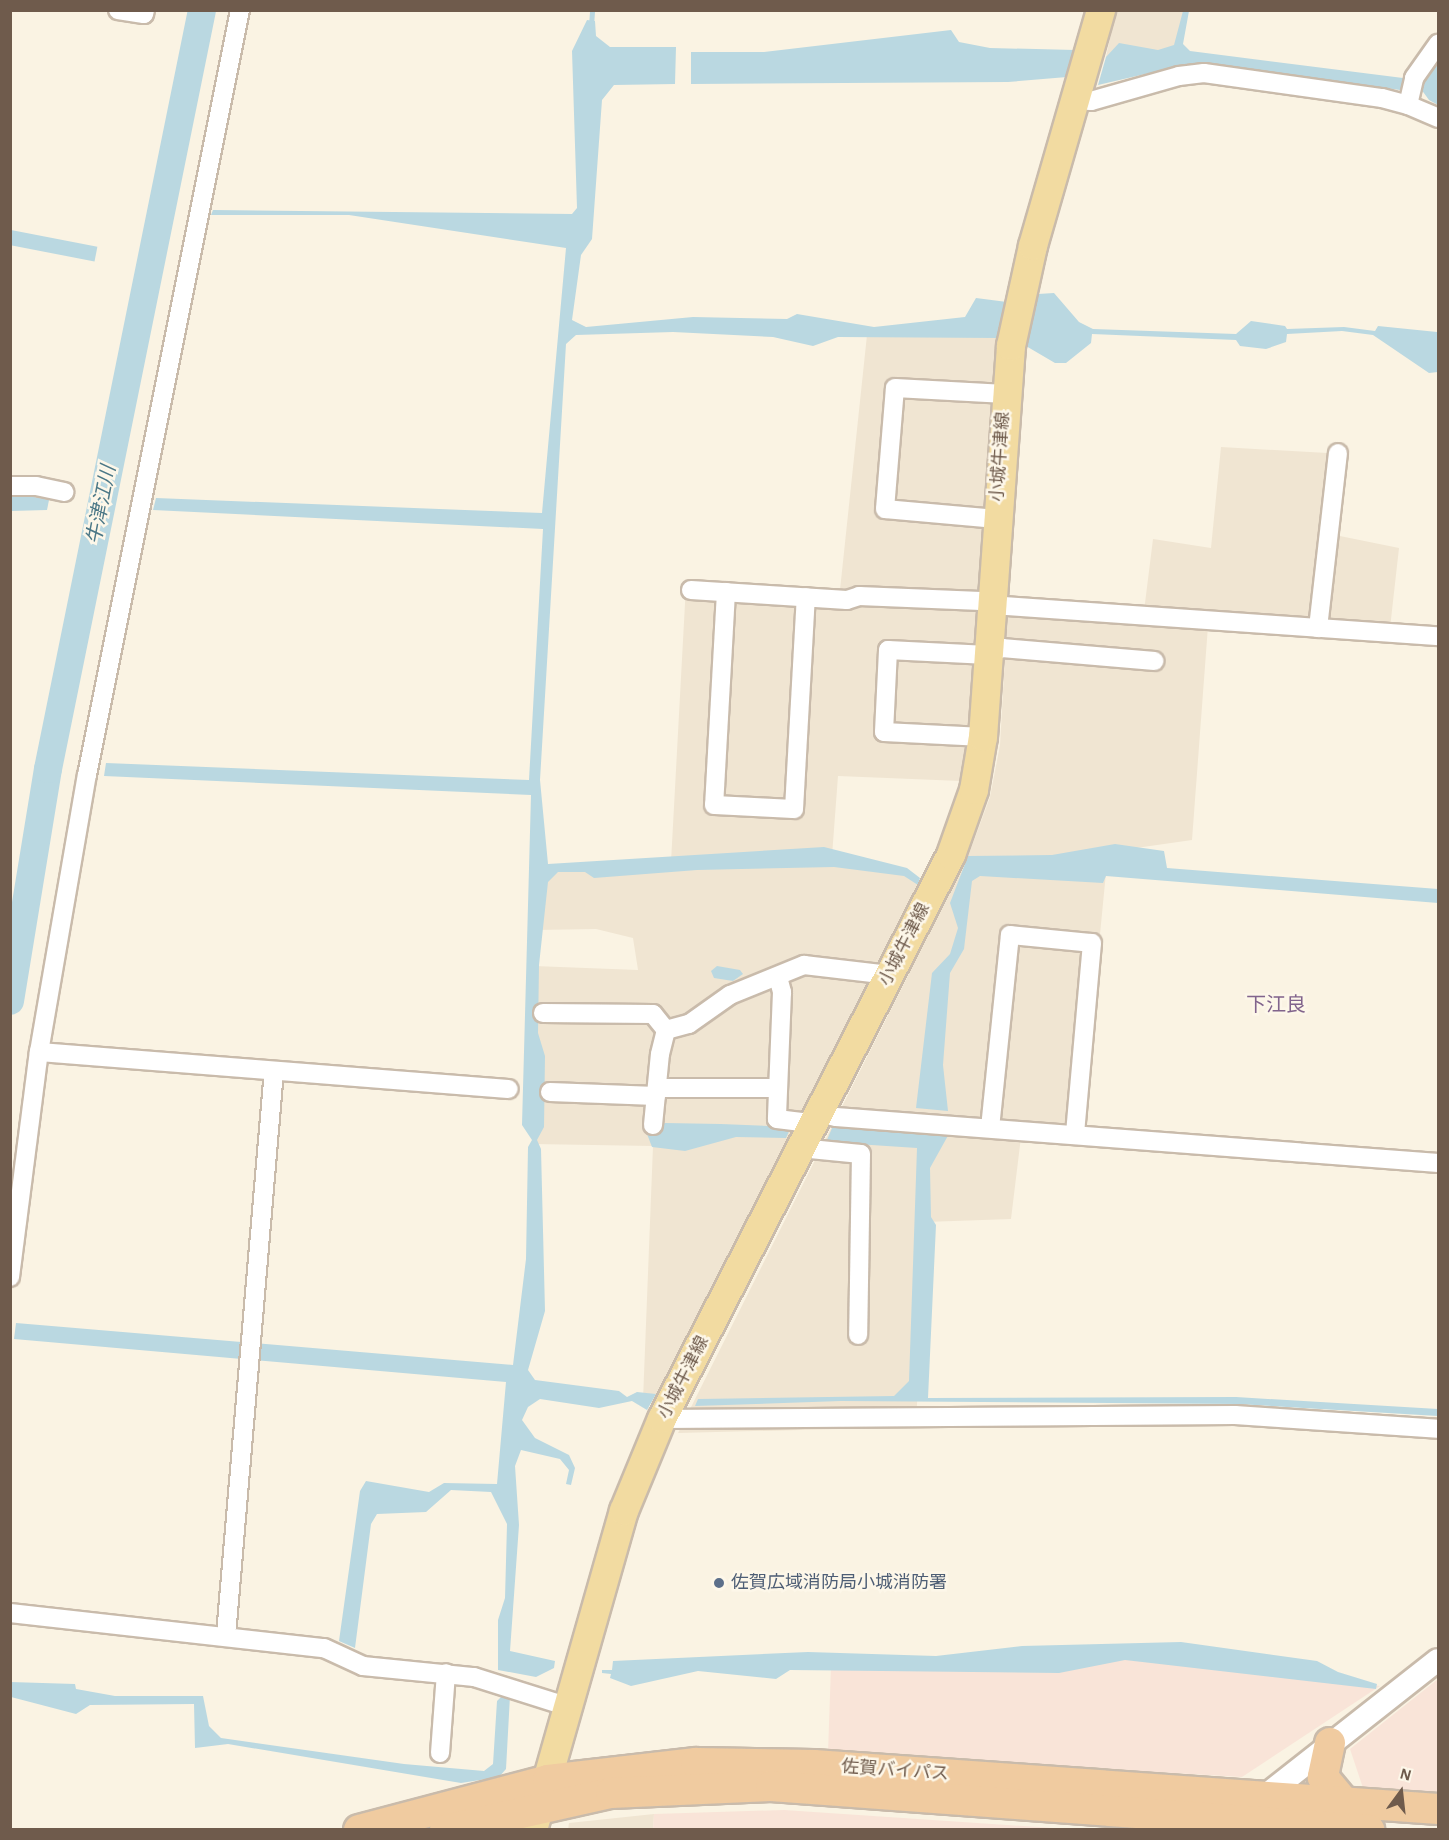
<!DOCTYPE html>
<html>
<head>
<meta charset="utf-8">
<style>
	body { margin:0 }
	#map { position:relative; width:1449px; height:1840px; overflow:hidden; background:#faf3e3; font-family:"Alegreya Sans","Noto Sans JP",sans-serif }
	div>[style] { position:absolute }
	.residential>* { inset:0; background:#f0e5d2 }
	.commercial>* { inset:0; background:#f9e4d8 }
	.water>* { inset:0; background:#bad8e1; transform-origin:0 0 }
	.stream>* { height:4.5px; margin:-2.25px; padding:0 2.25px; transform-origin:2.25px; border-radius:2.25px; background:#bad8e1 }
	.river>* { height:28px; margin:-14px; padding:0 14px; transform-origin:14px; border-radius:14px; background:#bad8e1 }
	.roads { filter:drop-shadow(2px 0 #c9bbab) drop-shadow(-2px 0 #c9bbab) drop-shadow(0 2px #c9bbab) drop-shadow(0 -2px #c9bbab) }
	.minor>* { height:18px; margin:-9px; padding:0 9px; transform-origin:9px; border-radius:9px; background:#fff }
	.tertiary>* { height:22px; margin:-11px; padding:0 11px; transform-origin:11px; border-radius:11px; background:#fff }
	.primary>* { height:28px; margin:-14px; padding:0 14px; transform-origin:14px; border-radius:14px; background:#f2dba1 }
	.trunk>* { height:30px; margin:-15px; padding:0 15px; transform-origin:15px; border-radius:15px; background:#f0cba0 }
	.dots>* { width:16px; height:16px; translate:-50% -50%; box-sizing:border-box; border:3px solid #fdf7e9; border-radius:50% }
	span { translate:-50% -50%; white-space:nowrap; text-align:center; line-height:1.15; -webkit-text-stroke:5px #fdf7e9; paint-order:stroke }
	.street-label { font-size:18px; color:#6f5b4c }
	.service-label { font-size:18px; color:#4e5e75 }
	.left { translate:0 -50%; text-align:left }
	.water-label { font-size:20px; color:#4c7887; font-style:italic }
	.neighbourhood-label { font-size:20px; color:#81648c }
	.frame { position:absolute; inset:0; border:12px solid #6f5b4c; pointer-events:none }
	.north { position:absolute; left:1371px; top:1762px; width:60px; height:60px; -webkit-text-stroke:4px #fdf7e9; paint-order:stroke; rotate:15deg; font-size:16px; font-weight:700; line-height:24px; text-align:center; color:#6f5b4c }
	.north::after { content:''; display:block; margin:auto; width:21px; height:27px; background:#6f5b4c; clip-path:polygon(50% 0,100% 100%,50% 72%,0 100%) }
</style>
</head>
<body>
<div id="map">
	<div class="residential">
		<div style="clip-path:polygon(1116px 11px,1186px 11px,1178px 52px,1106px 57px)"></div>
		<div style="clip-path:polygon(999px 322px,972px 722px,961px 781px,838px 776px,832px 856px,900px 869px,925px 884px,659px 1407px,643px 1400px,653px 1146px,533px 1144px,534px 966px,638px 970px,633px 938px,596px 929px,536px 930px,540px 869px,671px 862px,686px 585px,840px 590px,867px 335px)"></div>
		<div style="clip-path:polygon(1221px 447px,1345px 454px,1335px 535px,1399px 548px,1389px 637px,1208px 626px,1192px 840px,1108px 852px,1080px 1140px,1021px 1137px,1011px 1219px,925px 1222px,916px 1427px,678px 1433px,969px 854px,990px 797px,1000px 745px,1008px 603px,1144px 611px,1153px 539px,1211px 548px)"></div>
		<div style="clip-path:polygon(654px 1814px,653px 1829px,568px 1830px,569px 1823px)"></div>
	</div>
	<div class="commercial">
		<div style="clip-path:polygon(1121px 1655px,1380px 1686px,1242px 1777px,828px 1753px,831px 1666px)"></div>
		<div style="clip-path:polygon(1438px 1679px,1438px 1793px,1363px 1788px,1350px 1749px)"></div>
		<div style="clip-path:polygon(784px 1810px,1068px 1829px,653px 1829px,654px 1814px)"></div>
	</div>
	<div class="water">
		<div style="clip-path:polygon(1183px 11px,1189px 11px,1183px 44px,1190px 51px,1403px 78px,1403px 83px,1421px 85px,1438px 62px,1438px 105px,1429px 100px,1421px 89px,1402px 86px,1400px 90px,1216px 64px,1188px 64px,1098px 85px,1106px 57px,1119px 43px,1158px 50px,1174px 45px)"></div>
		<div style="clip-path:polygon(587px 20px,595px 21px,596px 36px,610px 47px,676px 47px,675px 84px,614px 85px,602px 100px,592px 239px,581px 255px,572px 320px,586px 327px,693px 317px,787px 319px,797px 314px,874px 327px,965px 317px,976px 298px,1007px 302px,999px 338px,838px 337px,813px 346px,773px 337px,673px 332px,576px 335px,566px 344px,540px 780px,548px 864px,824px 847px,907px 868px,920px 878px,918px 885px,904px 876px,834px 867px,697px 870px,594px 878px,585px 872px,558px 872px,548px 882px,539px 965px,538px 1033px,545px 1056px,544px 1127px,537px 1140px,541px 1149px,545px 1311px,528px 1370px,535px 1380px,619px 1391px,627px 1397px,637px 1392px,656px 1394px,647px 1410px,632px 1401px,599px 1408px,540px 1399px,528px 1407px,522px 1420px,535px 1438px,569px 1455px,575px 1468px,571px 1485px,566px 1484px,569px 1470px,560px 1459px,521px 1450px,515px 1466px,519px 1525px,510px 1651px,555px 1661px,554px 1668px,536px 1677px,498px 1670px,498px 1620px,505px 1598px,507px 1524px,491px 1492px,451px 1490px,426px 1512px,377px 1514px,371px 1524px,355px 1648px,339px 1641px,360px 1491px,366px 1481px,429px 1492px,444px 1483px,497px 1484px,506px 1382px,14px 1339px,16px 1323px,513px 1365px,526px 1259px,528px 1147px,532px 1140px,522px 1125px,531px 795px,104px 776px,106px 763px,529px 780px,543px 529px,153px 510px,156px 498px,542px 513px,566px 248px,349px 215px,211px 215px,213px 210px,572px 214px,577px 208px,572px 51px)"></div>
		<div style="clip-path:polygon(951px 30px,959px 42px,990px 48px,1075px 50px,1067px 77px,1008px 82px,691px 84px,691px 52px,764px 52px)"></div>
		<div style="left:11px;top:230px;width:88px;height:15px;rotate:11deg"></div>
		<div style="clip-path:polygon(1054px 293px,1079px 322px,1093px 329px,1236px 334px,1251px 321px,1285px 326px,1287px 329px,1344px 327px,1375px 331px,1378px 326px,1437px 332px,1438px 372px,1429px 373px,1373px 335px,1342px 331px,1287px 334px,1286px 342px,1266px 349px,1240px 346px,1236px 340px,1092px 334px,1091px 343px,1066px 363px,1055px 363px,1026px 346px,1038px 294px)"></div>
		<div style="clip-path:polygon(24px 495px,49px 500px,47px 510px,11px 511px,10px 496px)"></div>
		<div style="clip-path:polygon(1115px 844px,1164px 851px,1167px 868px,1438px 889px,1438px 903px,1106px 876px,1103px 883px,980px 876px,972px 881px,964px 949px,950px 973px,943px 1065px,948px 1111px,916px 1108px,932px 973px,950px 954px,958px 928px,950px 903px,968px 856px,1052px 855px)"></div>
		<div style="clip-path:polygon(717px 966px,740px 970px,743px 974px,733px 981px,714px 978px,711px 971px)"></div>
		<div style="clip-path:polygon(665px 1123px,721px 1124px,791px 1127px,786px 1138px,736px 1137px,685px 1151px,652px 1147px,647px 1134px)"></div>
		<div style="clip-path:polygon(833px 1126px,950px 1132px,930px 1168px,931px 1217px,936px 1225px,928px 1398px,1236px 1397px,1438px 1409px,1438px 1416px,1237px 1404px,841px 1401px,695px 1406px,698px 1399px,894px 1396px,909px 1381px,917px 1148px,826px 1142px)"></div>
		<div style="clip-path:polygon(1181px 1642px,1317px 1661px,1338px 1672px,1377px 1684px,1376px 1689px,1125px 1660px,1059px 1673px,790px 1670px,776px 1679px,698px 1671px,631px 1686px,610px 1678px,611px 1674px,602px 1673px,602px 1670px,612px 1670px,613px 1661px,808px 1652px,936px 1656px,1022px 1646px)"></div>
		<div style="clip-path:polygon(10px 1682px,75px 1684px,76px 1689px,115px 1696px,203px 1696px,209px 1726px,221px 1738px,404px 1764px,484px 1771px,493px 1764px,497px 1701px,503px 1695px,510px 1696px,506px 1769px,499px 1777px,461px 1783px,228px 1744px,195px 1748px,194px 1704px,90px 1705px,76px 1714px,11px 1697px)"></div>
	</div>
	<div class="stream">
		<div style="left:591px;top:26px;width:16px;rotate:-86deg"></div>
	</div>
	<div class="river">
		<div style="left:10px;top:1001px;width:235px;rotate:-80.7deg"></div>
		<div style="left:48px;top:769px;width:774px;rotate:-78.53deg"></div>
	</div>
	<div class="roads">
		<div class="minor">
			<div style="left:118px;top:10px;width:26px;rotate:9deg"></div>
			<div style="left:144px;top:14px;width:4px;rotate:-76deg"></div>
			<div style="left:1076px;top:100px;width:15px;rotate:4deg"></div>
			<div style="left:1091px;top:101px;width:91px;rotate:-15.9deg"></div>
			<div style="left:1179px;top:76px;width:25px;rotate:-7deg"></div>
			<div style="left:1204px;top:73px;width:180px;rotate:8deg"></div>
			<div style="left:1382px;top:98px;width:27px;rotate:15deg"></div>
			<div style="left:1408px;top:105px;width:28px;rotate:-77deg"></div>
			<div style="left:1414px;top:78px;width:42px;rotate:-54.8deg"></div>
			<div style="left:1408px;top:105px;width:33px;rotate:23deg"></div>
			<div style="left:10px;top:486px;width:26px"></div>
			<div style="left:36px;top:486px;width:29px;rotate:12deg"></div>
			<div style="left:996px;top:519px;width:111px;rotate:-174.9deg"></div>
			<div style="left:885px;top:509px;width:121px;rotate:-85.3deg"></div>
			<div style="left:895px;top:388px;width:111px;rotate:3.1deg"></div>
			<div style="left:691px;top:590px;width:156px;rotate:3.7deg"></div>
			<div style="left:847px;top:600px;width:13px;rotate:-18deg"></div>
			<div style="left:859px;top:596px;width:122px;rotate:2.3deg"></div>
			<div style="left:981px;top:601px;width:11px;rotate:22deg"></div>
			<div style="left:991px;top:605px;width:448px;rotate:4deg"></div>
			<div style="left:726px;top:592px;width:213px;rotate:93.2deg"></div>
			<div style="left:714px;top:805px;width:80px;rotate:2.9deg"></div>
			<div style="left:794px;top:809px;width:212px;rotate:-86.8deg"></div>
			<div style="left:1318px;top:628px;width:176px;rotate:-83.5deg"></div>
			<div style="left:983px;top:737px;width:99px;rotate:-177.1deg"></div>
			<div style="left:884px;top:732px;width:82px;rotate:-87.2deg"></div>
			<div style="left:888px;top:650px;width:100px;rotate:2.9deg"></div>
			<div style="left:988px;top:655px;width:16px;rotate:-27deg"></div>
			<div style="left:1002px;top:648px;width:153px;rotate:4.9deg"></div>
			<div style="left:778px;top:977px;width:16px;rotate:75deg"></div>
			<div style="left:782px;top:992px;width:127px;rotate:92.3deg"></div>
			<div style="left:777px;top:1119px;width:35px;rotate:7deg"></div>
			<div style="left:543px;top:1013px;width:110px;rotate:0.5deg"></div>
			<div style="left:653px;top:1014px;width:21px;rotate:51deg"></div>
			<div style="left:666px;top:1030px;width:24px;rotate:-15deg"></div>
			<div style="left:689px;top:1024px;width:50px;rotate:-35.3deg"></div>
			<div style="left:730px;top:995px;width:80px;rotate:-22.1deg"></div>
			<div style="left:804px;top:965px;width:86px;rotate:6.7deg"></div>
			<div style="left:39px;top:1052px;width:471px;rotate:4.5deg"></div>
			<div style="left:657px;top:1088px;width:121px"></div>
			<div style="left:550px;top:1092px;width:106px;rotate:2.2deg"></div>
			<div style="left:817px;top:1113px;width:19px;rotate:12deg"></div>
			<div style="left:836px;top:1117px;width:604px;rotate:4.37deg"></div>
			<div style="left:653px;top:1125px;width:71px;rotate:-84.4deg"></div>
			<div style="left:660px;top:1054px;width:25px;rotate:-76deg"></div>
			<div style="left:990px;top:1128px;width:194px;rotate:-84.1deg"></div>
			<div style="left:1010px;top:935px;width:82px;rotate:5.6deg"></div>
			<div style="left:1092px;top:943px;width:192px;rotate:95.1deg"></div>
			<div style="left:800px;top:1148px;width:61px;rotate:5.6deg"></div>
			<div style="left:861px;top:1154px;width:181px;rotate:90.9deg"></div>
			<div style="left:10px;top:1277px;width:227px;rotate:-82.7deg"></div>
			<div style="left:39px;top:1052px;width:281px;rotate:-80.2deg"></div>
			<div style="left:87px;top:775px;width:780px;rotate:-78.69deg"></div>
			<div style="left:662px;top:1419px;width:573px;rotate:-0.4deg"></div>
			<div style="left:1235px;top:1415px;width:203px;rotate:3.9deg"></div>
			<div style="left:10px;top:1613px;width:316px;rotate:6.4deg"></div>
			<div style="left:324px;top:1648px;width:43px;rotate:24.8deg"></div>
			<div style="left:363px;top:1666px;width:112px;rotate:5.7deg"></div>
			<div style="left:474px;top:1677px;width:96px;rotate:17.5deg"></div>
			<div style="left:226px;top:1635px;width:566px;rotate:-85.14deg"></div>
			<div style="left:440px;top:1753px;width:80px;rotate:-85.7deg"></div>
		</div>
		<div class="tertiary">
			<div style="left:1256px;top:1803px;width:231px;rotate:-38.2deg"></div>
		</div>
		<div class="primary">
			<div style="left:533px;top:1830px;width:332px;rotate:-74.1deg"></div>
			<div style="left:624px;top:1511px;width:100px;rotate:-67.6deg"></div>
			<div style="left:662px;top:1419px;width:634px;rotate:-62.87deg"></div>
			<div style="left:951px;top:855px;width:69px;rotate:-70.5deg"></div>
			<div style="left:974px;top:790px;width:54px;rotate:-80.4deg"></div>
			<div style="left:983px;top:737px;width:392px;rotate:-85.9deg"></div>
			<div style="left:1011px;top:346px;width:102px;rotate:-77.6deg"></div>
			<div style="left:1033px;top:246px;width:246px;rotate:-73.9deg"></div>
		</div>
		<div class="trunk">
			<div style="left:1330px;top:1743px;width:35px;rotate:102deg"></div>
			<div style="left:1323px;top:1777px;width:33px;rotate:50deg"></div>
			<div style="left:359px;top:1830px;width:196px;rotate:-14.8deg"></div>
			<div style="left:548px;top:1780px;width:149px;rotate:-6.6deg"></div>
			<div style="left:696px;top:1763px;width:118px;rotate:1deg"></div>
			<div style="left:814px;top:1765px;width:626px;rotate:4.03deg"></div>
			<div style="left:445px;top:1830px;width:170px;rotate:-12.6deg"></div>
			<div style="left:611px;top:1793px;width:160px;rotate:-2.5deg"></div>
			<div style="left:771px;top:1786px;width:600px;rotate:4.21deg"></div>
		</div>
	</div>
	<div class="dots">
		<div style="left:719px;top:1583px;background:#5c6f8a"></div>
	</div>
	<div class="street-label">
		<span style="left:1001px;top:457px;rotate:-86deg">小城牛津線</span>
		<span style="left:905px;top:945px;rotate:-63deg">小城牛津線</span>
		<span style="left:684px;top:1378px;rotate:-63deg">小城牛津線</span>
		<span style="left:895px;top:1771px;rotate:4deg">佐賀バイパス</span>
	</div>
	<div class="service-label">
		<span class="left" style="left:731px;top:1583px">佐賀広域消防局小城消防署</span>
	</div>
	<div class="water-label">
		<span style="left:102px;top:505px;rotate:-79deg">牛津江川</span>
	</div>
	<div class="neighbourhood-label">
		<span style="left:1276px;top:1005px">下江良</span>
	</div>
	<div class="frame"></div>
	<div class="north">N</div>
</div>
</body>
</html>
